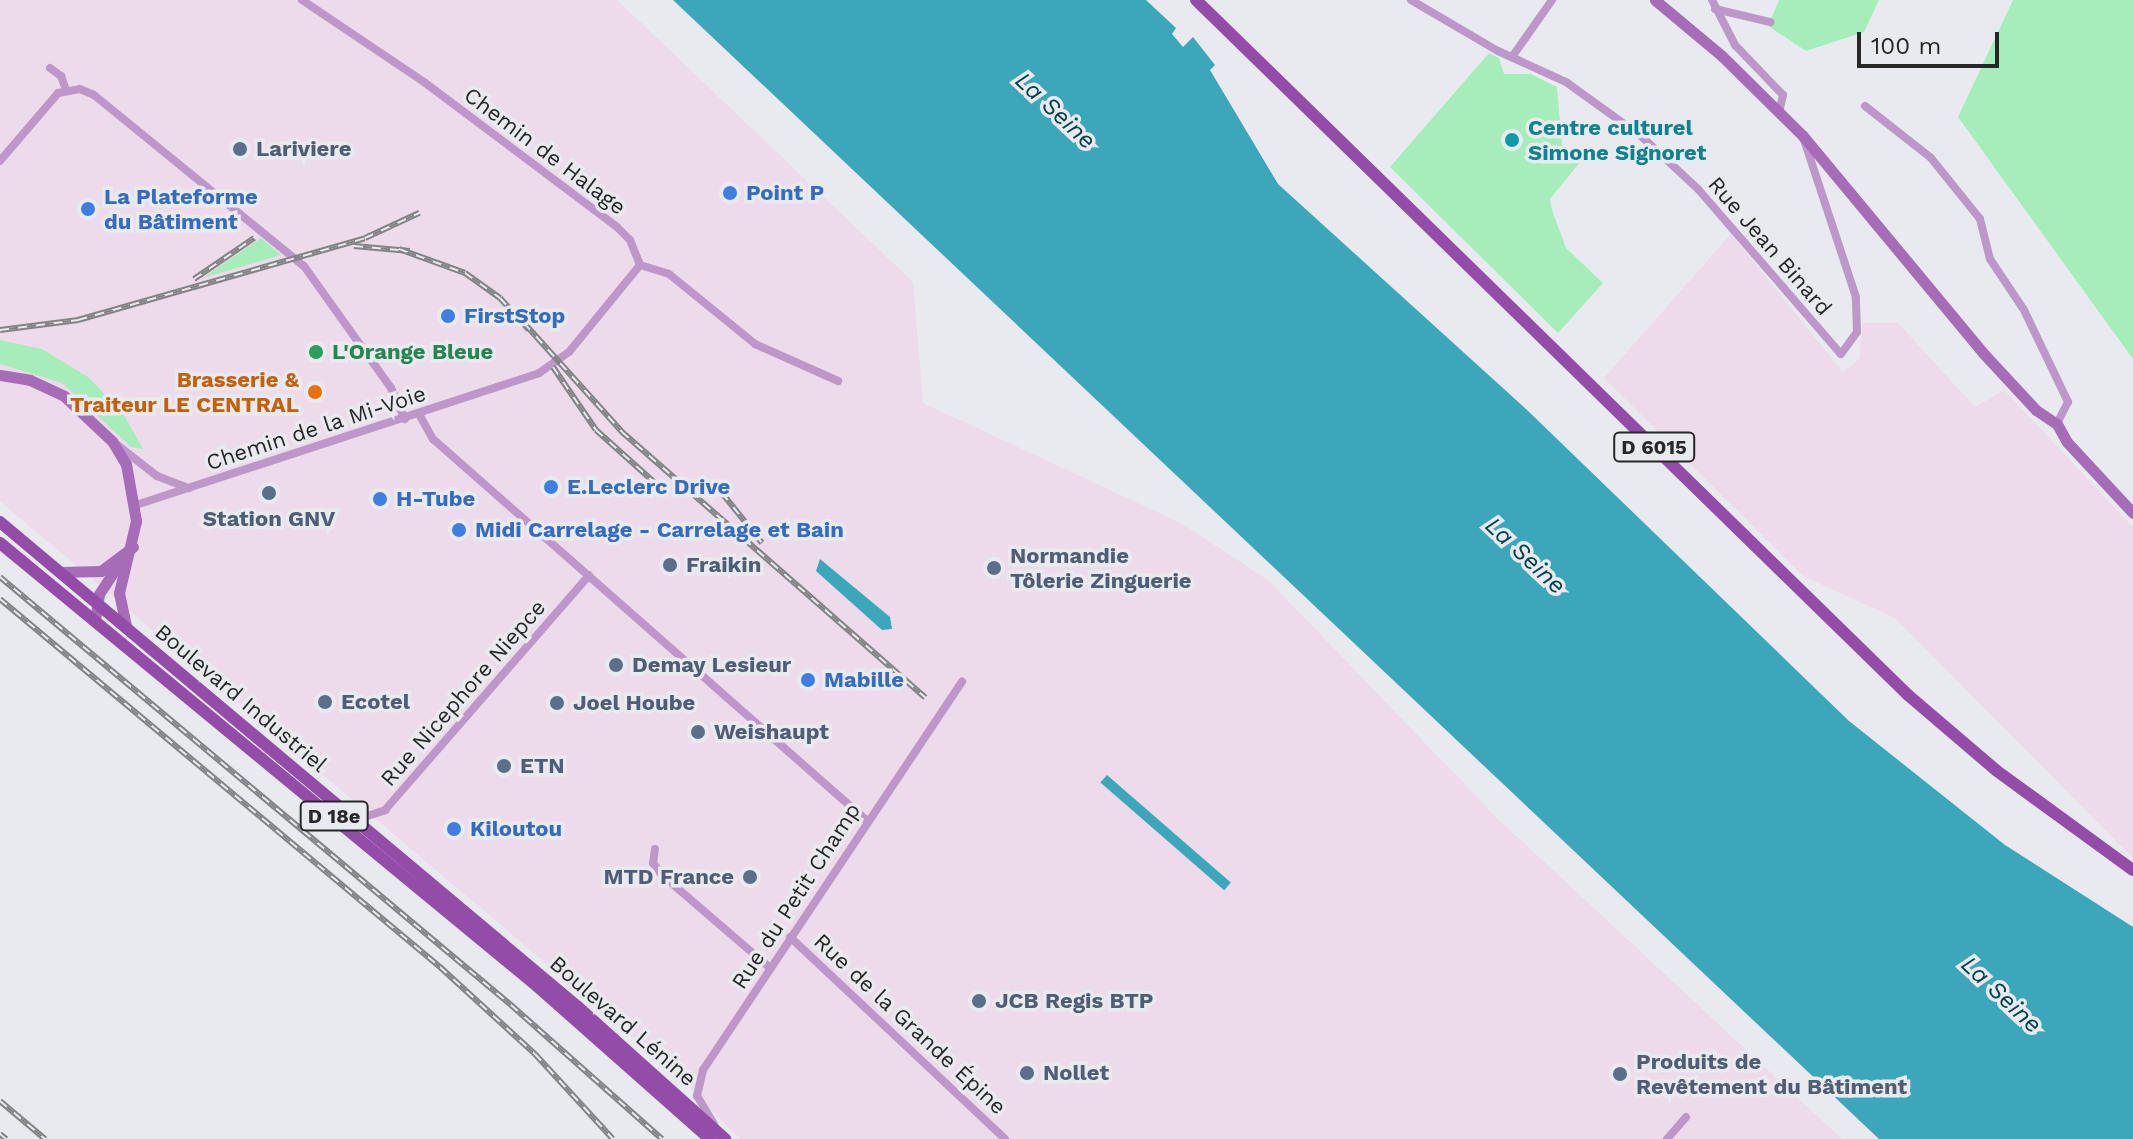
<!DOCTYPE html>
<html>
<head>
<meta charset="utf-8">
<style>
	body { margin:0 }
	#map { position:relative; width:2133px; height:1139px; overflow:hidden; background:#e9eaf0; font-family:"Work Sans",sans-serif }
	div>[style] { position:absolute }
	.industrial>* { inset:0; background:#eddaea }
	.green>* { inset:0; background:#a5eeba }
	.water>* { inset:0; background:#3ca6bb; transform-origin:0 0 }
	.street>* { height:8px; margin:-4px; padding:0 4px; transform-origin:4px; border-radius:4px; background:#bd97c9 }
	.secondary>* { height:11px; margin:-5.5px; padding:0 5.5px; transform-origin:5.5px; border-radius:5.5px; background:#a66cb7 }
	.primary>* { height:12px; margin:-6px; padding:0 6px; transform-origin:6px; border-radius:6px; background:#944ca9 }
	.rail>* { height:6px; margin-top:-3px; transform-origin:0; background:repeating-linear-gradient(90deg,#e9eaf0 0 9px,#828386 0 18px); box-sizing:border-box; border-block:2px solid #828386 }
	.dots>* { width:22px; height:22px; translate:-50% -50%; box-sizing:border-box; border:4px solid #e9eaf0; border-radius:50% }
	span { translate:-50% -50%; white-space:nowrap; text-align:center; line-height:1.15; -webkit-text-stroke:7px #e9eaf0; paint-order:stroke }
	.shield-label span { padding:2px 6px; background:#e9eaf0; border:2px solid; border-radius:6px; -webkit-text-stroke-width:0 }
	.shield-label { font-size:20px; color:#272729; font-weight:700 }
	.culture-label { font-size:22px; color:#0d838f; font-weight:700 }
	.left { translate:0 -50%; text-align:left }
	.service-label { font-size:22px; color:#4e5e75; font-weight:700 }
	.right { translate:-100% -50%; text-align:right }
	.street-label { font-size:22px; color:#272729 }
	.shop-label { font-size:22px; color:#366cbe; font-weight:700 }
	.leisure-label { font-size:22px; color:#27864d; font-weight:700 }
	.food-label { font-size:22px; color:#c56008; font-weight:700 }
	.water-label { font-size:24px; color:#00424e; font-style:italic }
	.scale { position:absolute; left:1857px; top:32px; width:142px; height:36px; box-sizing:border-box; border:4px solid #272729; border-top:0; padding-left:10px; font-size:24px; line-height:28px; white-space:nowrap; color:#272729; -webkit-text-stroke:6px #e9eaf0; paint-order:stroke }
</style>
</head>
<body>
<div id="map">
	<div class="industrial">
		<div style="clip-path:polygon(0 0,617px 0,913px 282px,923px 403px,1183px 524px,1269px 581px,1500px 821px,1842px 1139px,740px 1139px,672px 1070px,0 501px)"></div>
		<div style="clip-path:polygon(1731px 234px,1843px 372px,1859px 359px,1863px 323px,1898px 323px,1975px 407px,2004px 390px,2133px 527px,2133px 858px,1895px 618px,1803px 576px,1604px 378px)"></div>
	</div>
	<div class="green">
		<div style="clip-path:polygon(1779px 0,1879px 0,1864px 32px,1806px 51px,1768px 26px)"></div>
		<div style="clip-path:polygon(2013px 0,2133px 0,2133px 359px,1958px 117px)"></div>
		<div style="clip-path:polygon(1489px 53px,1499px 58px,1504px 74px,1531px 74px,1557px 87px,1562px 145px,1581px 161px,1550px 199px,1552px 210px,1566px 248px,1603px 283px,1558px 333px,1390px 167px)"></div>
		<div style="clip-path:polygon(261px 238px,281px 255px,203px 278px)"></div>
		<div style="clip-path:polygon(0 340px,42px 349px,88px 377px,123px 413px,143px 449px,131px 447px,62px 383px,0 364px)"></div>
	</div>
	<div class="water">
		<div style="clip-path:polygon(673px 0,1146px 0,1176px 28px,1172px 34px,1183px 47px,1193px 37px,1215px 65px,1210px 70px,1278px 184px,1526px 409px,1849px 721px,2005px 845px,2133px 927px,2133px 1139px,1879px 1139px)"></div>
		<div style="clip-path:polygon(820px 559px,890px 617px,892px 629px,882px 630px,816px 571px)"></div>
		<div style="left:1107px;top:775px;width:164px;height:10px;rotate:41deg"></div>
	</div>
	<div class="street">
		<div style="left:302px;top:0;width:147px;rotate:33.9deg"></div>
		<div style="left:424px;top:82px;width:241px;rotate:36.9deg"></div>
		<div style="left:617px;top:227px;width:18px;rotate:45deg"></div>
		<div style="left:630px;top:240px;width:27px;rotate:68deg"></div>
		<div style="left:1411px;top:0;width:101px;rotate:30.4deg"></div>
		<div style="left:1498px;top:51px;width:75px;rotate:24.5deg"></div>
		<div style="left:1566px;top:82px;width:92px;rotate:35.8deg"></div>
		<div style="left:1641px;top:136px;width:78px;rotate:42.9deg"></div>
		<div style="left:1698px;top:189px;width:218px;rotate:49.1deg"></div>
		<div style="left:1841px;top:354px;width:27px;rotate:-54deg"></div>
		<div style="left:1857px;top:332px;width:35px;rotate:-92deg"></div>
		<div style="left:1856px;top:297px;width:165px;rotate:-108.3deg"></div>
		<div style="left:1712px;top:0;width:51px;rotate:62.9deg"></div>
		<div style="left:1735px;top:45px;width:69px;rotate:46.2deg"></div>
		<div style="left:1783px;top:95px;width:17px;rotate:103deg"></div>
		<div style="left:1715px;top:9px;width:57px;rotate:13.3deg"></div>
		<div style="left:1512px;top:57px;width:70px;rotate:-54.9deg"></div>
		<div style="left:50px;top:68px;width:14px;rotate:36deg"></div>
		<div style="left:61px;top:76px;width:15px;rotate:70deg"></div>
		<div style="left:1865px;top:106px;width:84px;rotate:38.2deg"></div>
		<div style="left:1931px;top:158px;width:78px;rotate:51.2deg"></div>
		<div style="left:1980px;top:219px;width:41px;rotate:76deg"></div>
		<div style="left:1990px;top:259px;width:61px;rotate:56.3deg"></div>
		<div style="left:2024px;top:310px;width:102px;rotate:64.4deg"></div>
		<div style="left:2068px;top:402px;width:25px;rotate:117deg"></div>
		<div style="left:0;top:161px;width:89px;rotate:-49.5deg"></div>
		<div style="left:58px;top:93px;width:22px;rotate:-10deg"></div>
		<div style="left:80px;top:89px;width:15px;rotate:23deg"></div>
		<div style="left:94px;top:95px;width:271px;rotate:39.2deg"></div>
		<div style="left:304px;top:266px;width:150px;rotate:54.5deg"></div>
		<div style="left:391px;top:388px;width:34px;rotate:66deg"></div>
		<div style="left:640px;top:265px;width:30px;rotate:17deg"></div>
		<div style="left:669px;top:274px;width:111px;rotate:39.1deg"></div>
		<div style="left:755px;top:344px;width:91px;rotate:24deg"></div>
		<div style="left:419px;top:414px;width:29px;rotate:61deg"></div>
		<div style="left:433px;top:439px;width:577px;rotate:41.34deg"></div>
		<div style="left:116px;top:444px;width:52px;rotate:38deg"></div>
		<div style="left:157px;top:476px;width:34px;rotate:21deg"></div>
		<div style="left:136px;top:505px;width:424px;rotate:-18.1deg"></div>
		<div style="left:539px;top:373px;width:37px;rotate:-35deg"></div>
		<div style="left:569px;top:352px;width:112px;rotate:-50.8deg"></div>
		<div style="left:355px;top:820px;width:32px;rotate:-18deg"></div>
		<div style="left:385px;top:810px;width:311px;rotate:-49deg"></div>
		<div style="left:655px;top:849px;width:14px;rotate:98deg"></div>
		<div style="left:653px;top:863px;width:15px;rotate:53deg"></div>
		<div style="left:662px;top:875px;width:143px;rotate:40.7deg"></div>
		<div style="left:790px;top:937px;width:295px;rotate:43.2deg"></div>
		<div style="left:714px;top:1124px;width:33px;rotate:-121deg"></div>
		<div style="left:697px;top:1096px;width:27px;rotate:-77deg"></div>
		<div style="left:703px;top:1070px;width:467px;rotate:-56.3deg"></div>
		<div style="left:1667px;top:1139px;width:29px;rotate:-49deg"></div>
	</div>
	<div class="secondary">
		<div style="left:1655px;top:0;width:87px;rotate:39.9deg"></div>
		<div style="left:1722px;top:56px;width:114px;rotate:44.6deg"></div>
		<div style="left:1803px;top:136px;width:283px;rotate:50.3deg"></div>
		<div style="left:1984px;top:354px;width:76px;rotate:47.1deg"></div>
		<div style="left:2036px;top:410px;width:25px;rotate:34deg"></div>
		<div style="left:2057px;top:424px;width:21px;rotate:61deg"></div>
		<div style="left:2067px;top:442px;width:97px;rotate:47.1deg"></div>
		<div style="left:0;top:375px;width:30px;rotate:9deg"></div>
		<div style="left:30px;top:380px;width:38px;rotate:25deg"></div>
		<div style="left:64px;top:396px;width:66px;rotate:43.2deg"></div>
		<div style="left:112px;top:441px;width:27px;rotate:59deg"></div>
		<div style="left:126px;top:464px;width:58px;rotate:80deg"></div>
		<div style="left:136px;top:521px;width:74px;rotate:103.3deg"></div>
		<div style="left:119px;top:593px;width:34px;rotate:78deg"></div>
		<div style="left:61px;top:572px;width:40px;rotate:-1.4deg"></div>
		<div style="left:101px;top:571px;width:40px;rotate:-37deg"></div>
		<div style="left:95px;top:620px;width:26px;rotate:-81deg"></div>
		<div style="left:99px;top:594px;width:42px;rotate:-56.7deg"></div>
	</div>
	<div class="primary">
		<div style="left:1196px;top:0;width:995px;rotate:44.31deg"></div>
		<div style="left:1908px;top:695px;width:117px;rotate:40.5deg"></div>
		<div style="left:1997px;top:771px;width:168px;rotate:36.1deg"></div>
		<div style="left:0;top:522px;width:755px;rotate:40deg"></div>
		<div style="left:578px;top:1007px;width:198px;rotate:41.9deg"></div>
		<div style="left:0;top:543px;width:696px;rotate:39.52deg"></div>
		<div style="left:537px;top:986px;width:231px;rotate:41.5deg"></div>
	</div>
	<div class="rail">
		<div style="left:354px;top:246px;width:56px;rotate:5.1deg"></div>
		<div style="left:399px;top:249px;width:70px;rotate:20deg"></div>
		<div style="left:465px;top:273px;width:43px;rotate:35.5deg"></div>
		<div style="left:500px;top:298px;width:43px;rotate:47.8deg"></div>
		<div style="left:194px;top:279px;width:73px;rotate:-34.3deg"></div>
		<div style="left:524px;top:323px;width:147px;rotate:48deg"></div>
		<div style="left:622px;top:432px;width:403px;rotate:41.2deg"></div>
		<div style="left:0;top:330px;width:79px;rotate:-7.3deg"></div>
		<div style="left:78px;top:320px;width:298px;rotate:-15.9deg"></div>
		<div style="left:365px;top:238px;width:60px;rotate:-24.8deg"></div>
		<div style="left:553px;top:367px;width:76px;rotate:55.7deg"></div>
		<div style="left:596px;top:430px;width:79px;rotate:41.9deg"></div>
		<div style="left:722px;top:493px;width:64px;rotate:51.3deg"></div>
		<div style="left:0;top:577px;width:667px;rotate:39.95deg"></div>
		<div style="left:511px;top:1005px;width:202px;rotate:41.6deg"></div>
		<div style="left:0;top:599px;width:574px;rotate:39.91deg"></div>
		<div style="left:440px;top:967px;width:129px;rotate:42.5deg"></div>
		<div style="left:535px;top:1054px;width:115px;rotate:47.5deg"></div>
		<div style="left:0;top:1101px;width:59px;rotate:40.2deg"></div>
		<div style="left:0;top:1134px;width:8px;rotate:40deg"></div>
	</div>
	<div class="dots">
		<div style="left:1512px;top:140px;background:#0f9aa8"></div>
		<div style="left:240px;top:149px;background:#5c6f8a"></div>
		<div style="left:730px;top:193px;background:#3f7fe0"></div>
		<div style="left:88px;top:209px;background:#3f7fe0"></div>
		<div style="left:448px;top:316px;background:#3f7fe0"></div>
		<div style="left:316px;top:352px;background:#2e9e5b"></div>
		<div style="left:315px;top:392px;background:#e8710a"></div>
		<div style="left:551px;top:487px;background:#3f7fe0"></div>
		<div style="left:269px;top:493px;background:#5c6f8a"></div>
		<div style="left:380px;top:499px;background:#3f7fe0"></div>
		<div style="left:459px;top:530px;background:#3f7fe0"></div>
		<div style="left:670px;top:565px;background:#5c6f8a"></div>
		<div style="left:994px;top:568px;background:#5c6f8a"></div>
		<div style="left:616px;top:665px;background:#5c6f8a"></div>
		<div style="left:808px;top:680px;background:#3f7fe0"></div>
		<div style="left:325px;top:702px;background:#5c6f8a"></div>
		<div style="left:557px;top:703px;background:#5c6f8a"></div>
		<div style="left:698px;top:732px;background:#5c6f8a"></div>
		<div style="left:504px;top:766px;background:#5c6f8a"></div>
		<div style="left:454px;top:829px;background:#3f7fe0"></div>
		<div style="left:750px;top:877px;background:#5c6f8a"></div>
		<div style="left:979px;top:1001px;background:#5c6f8a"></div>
		<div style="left:1027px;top:1073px;background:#5c6f8a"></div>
		<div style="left:1620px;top:1074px;background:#5c6f8a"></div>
	</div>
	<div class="shield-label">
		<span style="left:1654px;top:447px">D 6015</span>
		<span style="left:334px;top:816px">D 18e</span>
	</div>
	<div class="culture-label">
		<span class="left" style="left:1528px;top:140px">Centre culturel<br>Simone Signoret</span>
	</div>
	<div class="service-label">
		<span class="left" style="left:256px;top:149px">Lariviere</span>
		<span style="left:269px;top:519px">Station GNV</span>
		<span class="left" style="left:1010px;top:568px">Normandie<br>Tôlerie Zinguerie</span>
		<span class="left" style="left:686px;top:565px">Fraikin</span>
		<span class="left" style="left:632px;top:665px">Demay Lesieur</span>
		<span class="left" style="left:341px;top:702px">Ecotel</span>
		<span class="left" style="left:573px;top:703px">Joel Hoube</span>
		<span class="left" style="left:714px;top:732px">Weishaupt</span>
		<span class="left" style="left:520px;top:766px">ETN</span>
		<span class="right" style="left:734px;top:877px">MTD France</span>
		<span class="left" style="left:995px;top:1001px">JCB Regis BTP</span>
		<span class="left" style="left:1636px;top:1074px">Produits de<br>Revêtement du Bâtiment</span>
		<span class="left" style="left:1043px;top:1073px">Nollet</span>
	</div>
	<div class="street-label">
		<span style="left:545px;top:151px;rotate:37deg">Chemin de Halage</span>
		<span style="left:1770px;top:246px;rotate:49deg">Rue Jean Binard</span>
		<span style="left:316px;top:428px;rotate:-18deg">Chemin de la Mi-Voie</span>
		<span style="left:463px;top:693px;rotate:-49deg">Rue Nicephore Niepce</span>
		<span style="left:241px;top:698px;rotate:40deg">Boulevard Industriel</span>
		<span style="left:796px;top:896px;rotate:-57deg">Rue du Petit Champ</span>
		<span style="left:623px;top:1021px;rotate:41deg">Boulevard Lénine</span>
		<span style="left:910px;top:1024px;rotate:43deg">Rue de la Grande Épine</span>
	</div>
	<div class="shop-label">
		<span class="left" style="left:746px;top:193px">Point P</span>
		<span class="left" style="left:104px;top:209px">La Plateforme<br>du Bâtiment</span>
		<span class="left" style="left:464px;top:316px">FirstStop</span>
		<span class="left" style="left:567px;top:487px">E.Leclerc Drive</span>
		<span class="left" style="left:396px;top:499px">H-Tube</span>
		<span class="left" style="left:475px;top:530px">Midi Carrelage - Carrelage et Bain</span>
		<span class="left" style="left:824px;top:680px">Mabille</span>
		<span class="left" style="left:470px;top:829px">Kiloutou</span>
	</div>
	<div class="leisure-label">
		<span class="left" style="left:332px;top:352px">L'Orange Bleue</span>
	</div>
	<div class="food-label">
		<span class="right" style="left:299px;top:392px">Brasserie &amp;<br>Traiteur LE CENTRAL</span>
	</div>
	<div class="water-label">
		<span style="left:1055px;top:111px;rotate:43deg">La Seine</span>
		<span style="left:1525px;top:556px;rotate:43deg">La Seine</span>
		<span style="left:2001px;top:995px;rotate:43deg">La Seine</span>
	</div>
	<div class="scale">100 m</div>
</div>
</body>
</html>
